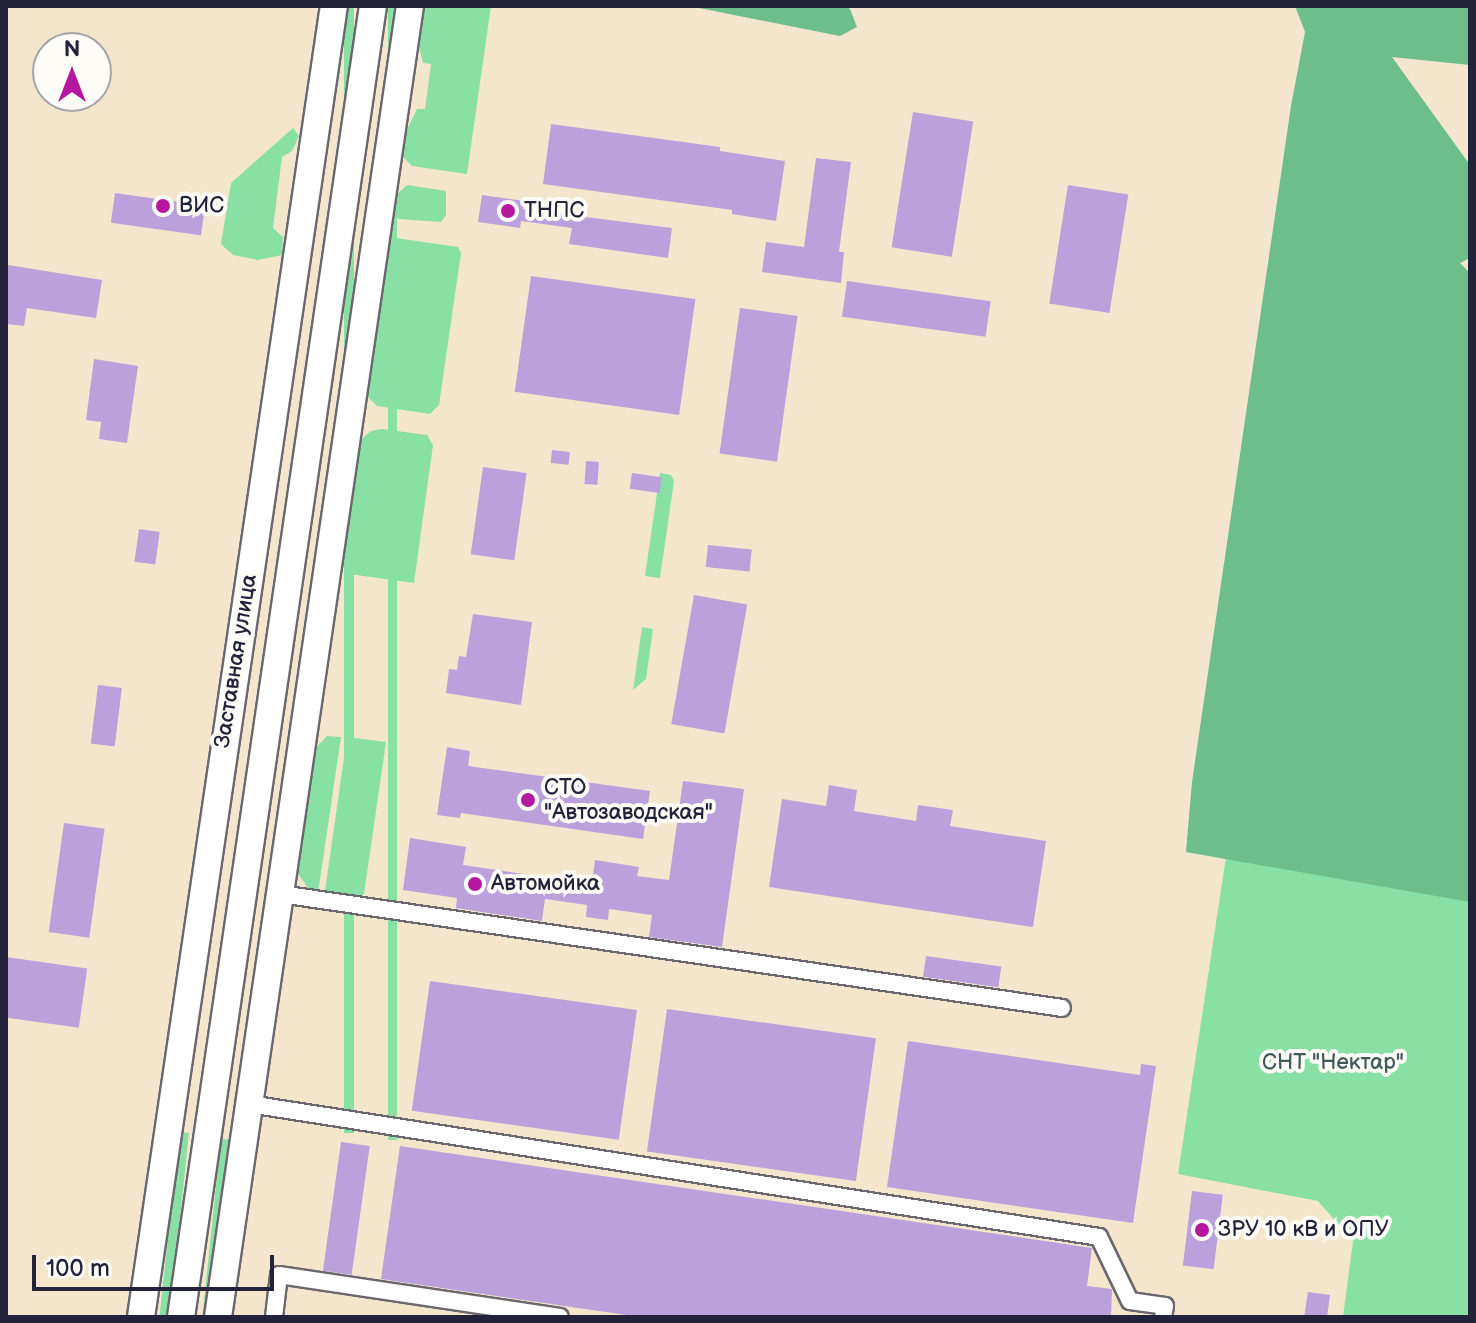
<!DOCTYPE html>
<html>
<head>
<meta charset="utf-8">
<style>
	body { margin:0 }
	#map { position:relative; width:1476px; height:1323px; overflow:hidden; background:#f3e6cc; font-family:"Balsamiq Sans",sans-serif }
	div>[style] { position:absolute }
	.green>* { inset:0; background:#89e0a4; transform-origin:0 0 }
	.forest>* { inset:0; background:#6ebe8a }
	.building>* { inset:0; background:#baa1db; transform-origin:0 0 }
	.roads { filter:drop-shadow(2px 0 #6b676e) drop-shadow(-2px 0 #6b676e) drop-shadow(0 2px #6b676e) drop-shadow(0 -2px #6b676e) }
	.street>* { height:16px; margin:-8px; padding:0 8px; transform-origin:8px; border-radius:8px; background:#fff }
	.primary>* { height:26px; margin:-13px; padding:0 13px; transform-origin:13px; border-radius:13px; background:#fff }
	.dots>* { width:22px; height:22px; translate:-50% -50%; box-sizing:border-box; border:4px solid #fdfcf7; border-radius:50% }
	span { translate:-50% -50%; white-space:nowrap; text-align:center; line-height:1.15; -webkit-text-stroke:8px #fdfcf7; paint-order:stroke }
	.poi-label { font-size:22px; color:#22223b }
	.left { translate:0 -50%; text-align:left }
	.street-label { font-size:22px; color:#22223b }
	.park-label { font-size:22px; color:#415b5a }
	.frame { position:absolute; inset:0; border:8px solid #22223b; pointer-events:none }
	.north { position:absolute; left:32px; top:32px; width:80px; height:80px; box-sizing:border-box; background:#fdfcf7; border:2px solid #a5a5ac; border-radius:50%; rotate:0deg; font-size:22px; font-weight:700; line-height:32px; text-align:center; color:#22223b }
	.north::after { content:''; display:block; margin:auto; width:28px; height:36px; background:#b5179e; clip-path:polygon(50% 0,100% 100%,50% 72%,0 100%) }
	.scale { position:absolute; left:32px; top:1255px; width:242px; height:36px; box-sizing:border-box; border:4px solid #22223b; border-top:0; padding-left:10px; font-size:24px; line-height:28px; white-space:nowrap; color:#22223b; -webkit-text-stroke:6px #fdfcf7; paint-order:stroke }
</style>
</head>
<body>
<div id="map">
	<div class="green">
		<div style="left:344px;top:6px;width:10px;height:1127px"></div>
		<div style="left:388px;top:6px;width:9px;height:1134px"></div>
		<div style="clip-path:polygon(422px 6px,491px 6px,467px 174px,412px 166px,403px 157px,403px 138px,417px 109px,425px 109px,431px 64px,423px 63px,417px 39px)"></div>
		<div style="clip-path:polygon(293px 128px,299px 136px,292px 151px,282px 157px,273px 228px,283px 237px,282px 255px,258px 260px,233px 255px,221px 244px,231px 183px)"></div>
		<div style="clip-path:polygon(407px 185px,446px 191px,446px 215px,441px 222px,398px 219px,394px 209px,396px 195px)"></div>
		<div style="clip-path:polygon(396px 238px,458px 247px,461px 253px,439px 405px,430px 414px,377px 406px,365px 394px,387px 246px)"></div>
		<div style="clip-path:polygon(382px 429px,427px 435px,433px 445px,414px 583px,349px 574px,342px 565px,358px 442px,371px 431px)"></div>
		<div style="clip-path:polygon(660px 473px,671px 475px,674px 481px,660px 578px,645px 576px)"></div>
		<div style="clip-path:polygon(642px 627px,653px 629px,646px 679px,633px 690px)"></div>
		<div style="clip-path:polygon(327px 736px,341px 737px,318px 893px,309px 889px,296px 871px,314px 750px)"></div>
		<div style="clip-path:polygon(347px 737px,386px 742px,364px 894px,359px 898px,325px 891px)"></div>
		<div style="clip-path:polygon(1226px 857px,1470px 901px,1470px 1317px,1343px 1317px,1353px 1241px,1318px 1201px,1178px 1174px)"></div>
		<div style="left:179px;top:1132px;width:10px;height:187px;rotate:6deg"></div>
		<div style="left:221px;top:1139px;width:10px;height:180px;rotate:6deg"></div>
	</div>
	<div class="forest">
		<div style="clip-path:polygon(689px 6px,845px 6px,850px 9px,857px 27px,840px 36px)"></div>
		<div style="clip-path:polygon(1295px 6px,1470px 6px,1470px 65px,1392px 57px,1470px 165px,1470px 258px,1460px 263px,1470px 273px,1470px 902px,1186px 852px,1192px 782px,1291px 106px,1305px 32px)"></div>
	</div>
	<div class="building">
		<div style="left:913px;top:112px;width:61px;height:137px;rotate:9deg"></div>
		<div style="clip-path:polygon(551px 124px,720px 147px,720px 151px,785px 161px,776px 221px,732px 214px,732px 210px,543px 184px)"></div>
		<div style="clip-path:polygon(816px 158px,851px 162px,839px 252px,844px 252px,841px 283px,762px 272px,766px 242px,804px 247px)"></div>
		<div style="left:1068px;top:185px;width:61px;height:120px;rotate:9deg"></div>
		<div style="left:115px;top:193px;width:91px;height:30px;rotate:8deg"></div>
		<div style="clip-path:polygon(482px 195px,524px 201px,523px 209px,672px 228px,668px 258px,569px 244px,572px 228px,521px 221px,520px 228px,478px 222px)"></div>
		<div style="clip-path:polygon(8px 265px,102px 280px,96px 318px,27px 308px,24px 326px,7px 324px)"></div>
		<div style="left:531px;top:276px;width:166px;height:117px;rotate:8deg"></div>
		<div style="left:847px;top:281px;width:145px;height:36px;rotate:8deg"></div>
		<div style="left:740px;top:308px;width:58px;height:147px;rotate:8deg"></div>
		<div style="clip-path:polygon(94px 359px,138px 366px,127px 443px,99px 439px,101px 422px,86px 420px)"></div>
		<div style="left:552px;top:450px;width:18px;height:13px;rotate:6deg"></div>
		<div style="left:586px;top:461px;width:13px;height:23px;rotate:4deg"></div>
		<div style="left:483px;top:467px;width:44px;height:88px;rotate:8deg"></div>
		<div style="left:632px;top:473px;width:30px;height:16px;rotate:8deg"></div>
		<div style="left:139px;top:529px;width:21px;height:33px;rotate:8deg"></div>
		<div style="left:708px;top:545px;width:44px;height:22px;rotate:6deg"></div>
		<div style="left:694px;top:595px;width:54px;height:131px;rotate:10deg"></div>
		<div style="clip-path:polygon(473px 614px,532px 622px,521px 705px,446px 693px,449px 669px,457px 670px,459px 656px,466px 657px)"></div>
		<div style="left:98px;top:685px;width:24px;height:59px;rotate:7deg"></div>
		<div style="clip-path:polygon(447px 747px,470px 751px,468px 766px,650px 791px,643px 839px,461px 813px,460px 818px,437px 815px)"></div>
		<div style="clip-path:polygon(683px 781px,744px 789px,722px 947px,649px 937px,652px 915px,609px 909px,608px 920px,586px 917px,587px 905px,545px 899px,542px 921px,456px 908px,457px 898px,403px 890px,410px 838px,466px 847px,463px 865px,592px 884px,595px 860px,639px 867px,637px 876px,669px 880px)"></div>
		<div style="clip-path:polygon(829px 785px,857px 790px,854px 811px,916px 821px,918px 805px,953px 810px,950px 826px,1046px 841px,1033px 927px,769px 887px,782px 799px,826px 806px)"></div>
		<div style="left:64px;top:823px;width:41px;height:110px;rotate:8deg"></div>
		<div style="left:926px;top:956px;width:76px;height:21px;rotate:8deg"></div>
		<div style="left:6px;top:957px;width:82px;height:60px;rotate:8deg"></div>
		<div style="left:430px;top:981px;width:209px;height:131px;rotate:8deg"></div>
		<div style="left:667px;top:1009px;width:211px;height:144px;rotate:8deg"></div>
		<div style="clip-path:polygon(908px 1041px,1140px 1075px,1141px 1064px,1156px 1066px,1133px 1223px,887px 1187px)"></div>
		<div style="left:341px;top:1142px;width:29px;height:130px;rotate:8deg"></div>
		<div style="clip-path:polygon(400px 1146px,1092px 1248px,1087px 1286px,1112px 1289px,1111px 1317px,640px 1317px,381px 1279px)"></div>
		<div style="left:1192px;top:1191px;width:31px;height:75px;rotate:7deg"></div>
		<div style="clip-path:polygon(1308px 1292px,1330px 1295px,1327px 1317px,1304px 1317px)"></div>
	</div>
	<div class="roads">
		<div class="street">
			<div style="left:280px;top:894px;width:790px;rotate:8.29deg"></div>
			<div style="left:249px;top:1104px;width:860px;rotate:8.89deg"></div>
			<div style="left:1099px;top:1237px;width:71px;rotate:64.2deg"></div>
			<div style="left:1130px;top:1301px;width:35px;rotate:8deg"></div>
			<div style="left:1165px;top:1306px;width:11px;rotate:100deg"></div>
			<div style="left:274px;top:1317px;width:42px;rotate:-83.2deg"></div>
			<div style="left:279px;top:1275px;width:284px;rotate:8.5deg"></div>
		</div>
		<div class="primary">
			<div style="left:141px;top:1317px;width:1325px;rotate:-81.63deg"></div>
			<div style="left:181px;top:1317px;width:1325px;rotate:-81.67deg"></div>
			<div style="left:218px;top:1317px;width:1325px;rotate:-81.67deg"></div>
		</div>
	</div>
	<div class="dots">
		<div style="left:163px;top:206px;background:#b5179e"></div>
		<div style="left:508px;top:211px;background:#b5179e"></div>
		<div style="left:528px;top:800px;background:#b5179e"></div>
		<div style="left:475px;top:884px;background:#b5179e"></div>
		<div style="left:1202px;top:1230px;background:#b5179e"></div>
	</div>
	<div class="poi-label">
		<span class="left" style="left:179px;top:206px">ВИС</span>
		<span class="left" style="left:524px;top:211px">ТНПС</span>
		<span class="left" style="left:544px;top:800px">СТО<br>"Автозаводская"</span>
		<span class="left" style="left:491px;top:884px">Автомойка</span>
		<span class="left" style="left:1218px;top:1230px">ЗРУ 10 кВ и ОПУ</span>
	</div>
	<div class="street-label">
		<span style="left:236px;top:661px;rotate:-81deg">Заставная улица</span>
	</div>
	<div class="park-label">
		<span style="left:1333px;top:1063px">СНТ "Нектар"</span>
	</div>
	<div class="frame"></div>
	<div class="north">N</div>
	<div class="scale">100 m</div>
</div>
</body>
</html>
